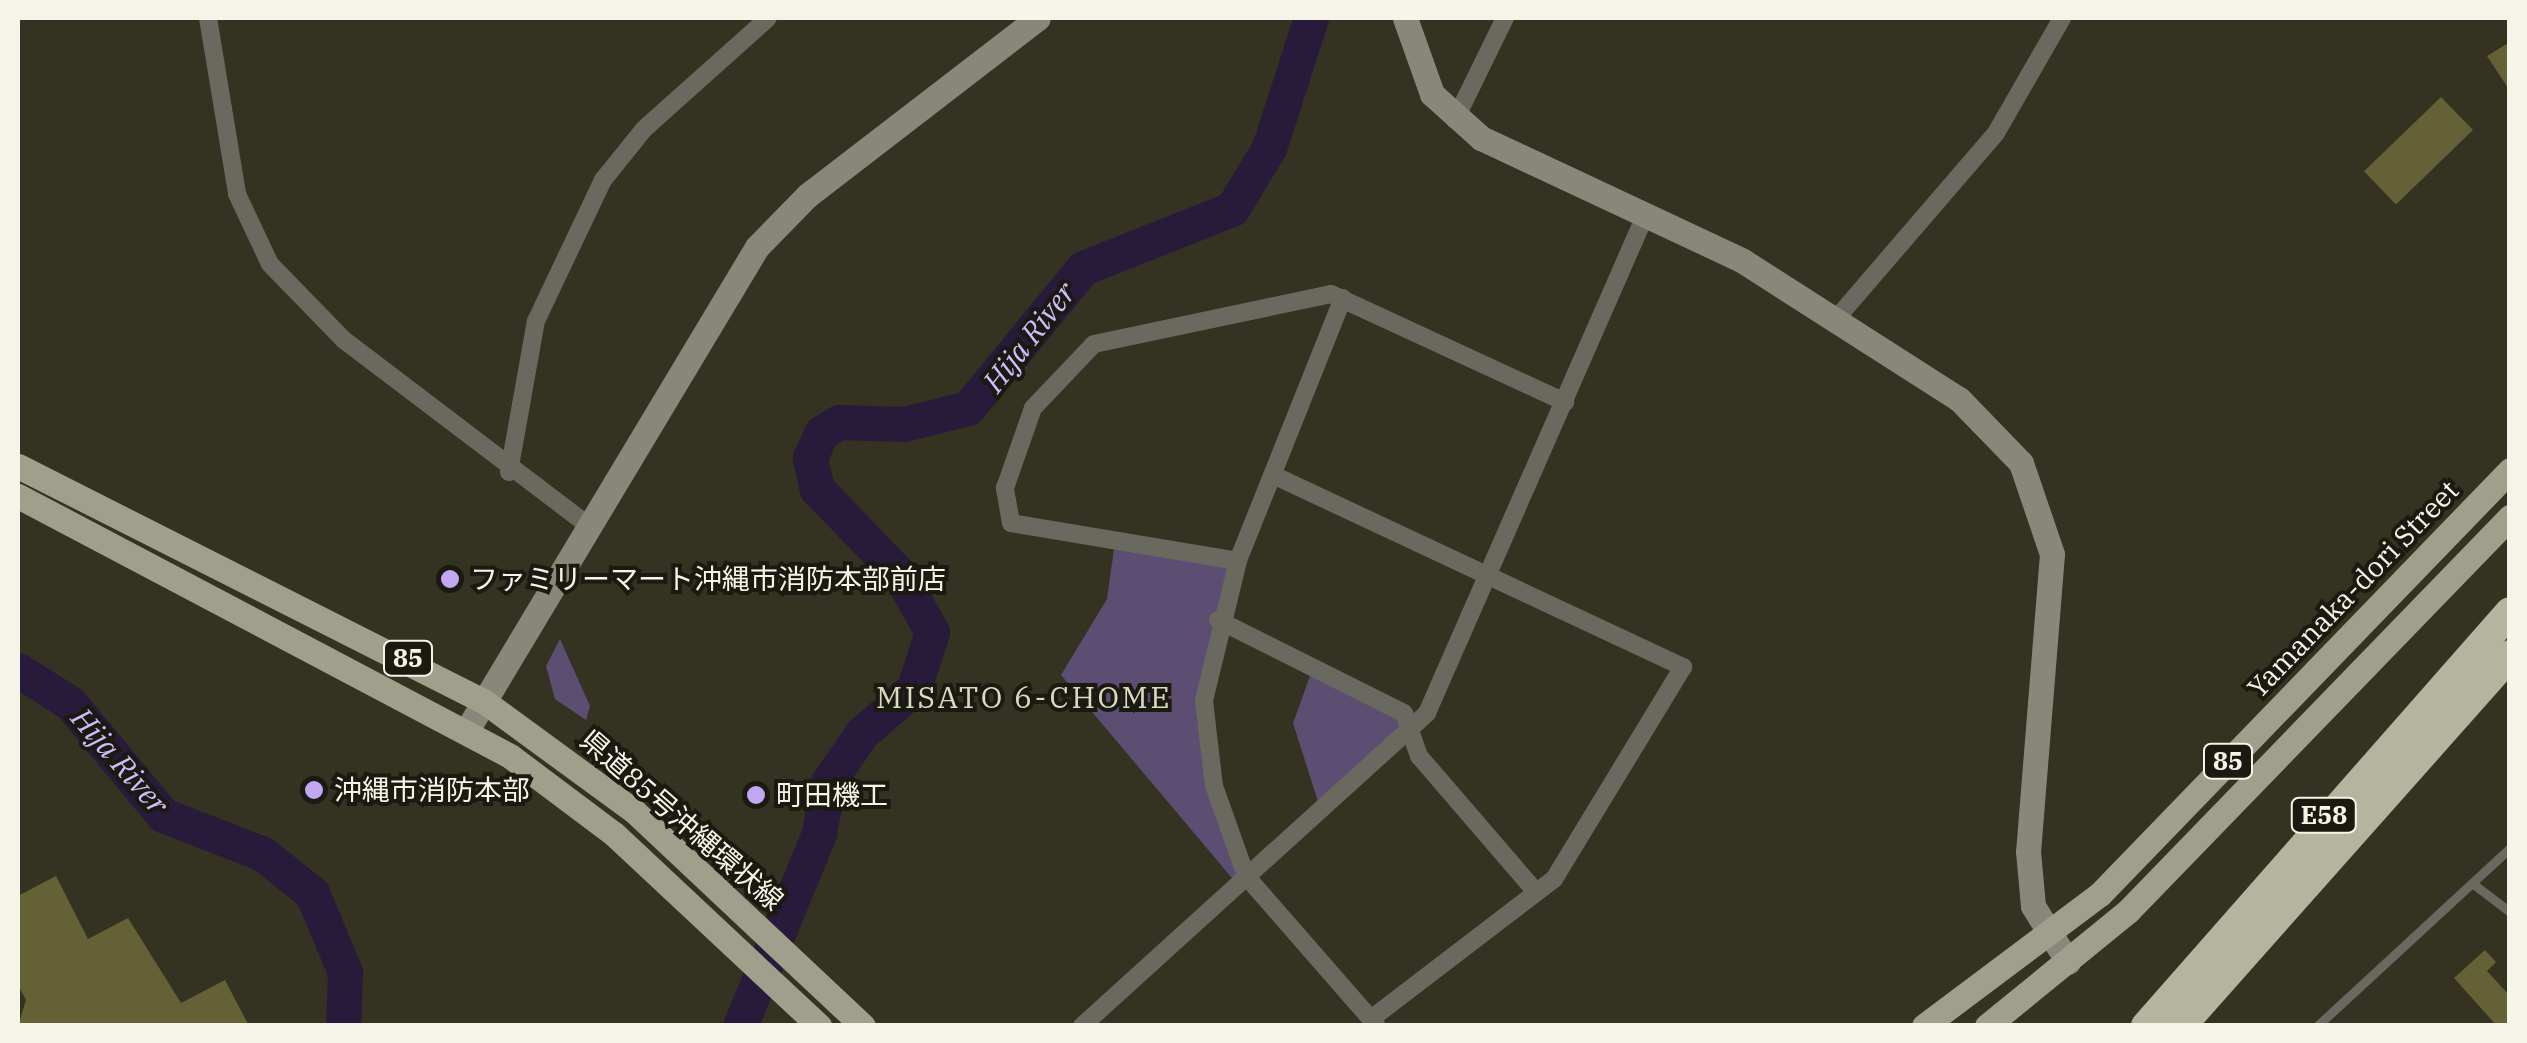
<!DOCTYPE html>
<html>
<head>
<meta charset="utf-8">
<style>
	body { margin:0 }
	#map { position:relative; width:2527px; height:1043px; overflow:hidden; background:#343220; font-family:"IBM Plex Serif","Noto Sans JP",serif }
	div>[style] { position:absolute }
	.green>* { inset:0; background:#5c4e73 }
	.river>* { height:35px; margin:-17.5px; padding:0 17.5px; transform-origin:17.5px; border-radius:17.5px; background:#271a3a }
	.building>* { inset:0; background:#646137; transform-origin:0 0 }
	.lane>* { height:9px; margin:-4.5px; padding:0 4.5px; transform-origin:4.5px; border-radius:4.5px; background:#696960 }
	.street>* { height:18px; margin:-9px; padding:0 9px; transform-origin:9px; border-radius:9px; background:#696960 }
	.secondary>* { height:25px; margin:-12.5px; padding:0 12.5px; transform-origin:12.5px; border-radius:12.5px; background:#888779 }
	.primary>* { height:25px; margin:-12.5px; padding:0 12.5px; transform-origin:12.5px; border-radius:12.5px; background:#a09f8c }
	.highway>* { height:30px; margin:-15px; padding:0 15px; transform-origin:15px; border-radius:15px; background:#b5b49e }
	.dots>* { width:28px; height:28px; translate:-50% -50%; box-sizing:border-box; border:5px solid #1a1a11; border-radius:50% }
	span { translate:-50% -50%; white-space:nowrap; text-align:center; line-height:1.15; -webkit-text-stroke:8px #1a1a11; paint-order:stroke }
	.shield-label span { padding:2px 8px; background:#1a1a11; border:2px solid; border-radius:8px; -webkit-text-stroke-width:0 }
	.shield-label { font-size:25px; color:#f4f4e8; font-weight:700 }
	.poi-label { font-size:28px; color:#f4f4e8 }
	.left { translate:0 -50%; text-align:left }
	.street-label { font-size:28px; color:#f4f4e8 }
	.water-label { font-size:30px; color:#d2bbfc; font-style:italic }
	.neighbourhood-label { font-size:30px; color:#dadac2; letter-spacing:2.5px }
	.frame { position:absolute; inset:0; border:20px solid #f4f4e8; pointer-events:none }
</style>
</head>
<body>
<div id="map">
	<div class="green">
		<div style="clip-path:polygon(1115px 542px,1238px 561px,1218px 620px,1207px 749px,1246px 876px,1237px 884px,1061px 675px,1107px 599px)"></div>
		<div style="clip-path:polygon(560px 639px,590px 706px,586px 720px,555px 699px,546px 666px)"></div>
		<div style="clip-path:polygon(1314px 665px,1411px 726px,1320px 808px,1293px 723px)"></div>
	</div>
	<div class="river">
		<div style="left:18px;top:670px;width:62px;rotate:32.4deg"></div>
		<div style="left:70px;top:703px;width:146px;rotate:50.3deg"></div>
		<div style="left:163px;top:815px;width:107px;rotate:21.3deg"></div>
		<div style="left:263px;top:854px;width:63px;rotate:38.5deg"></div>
		<div style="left:312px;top:893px;width:86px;rotate:67.3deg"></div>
		<div style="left:345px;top:972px;width:54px;rotate:92.1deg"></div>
		<div style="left:740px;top:1026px;width:209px;rotate:-67.7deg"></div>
		<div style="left:819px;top:833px;width:52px;rotate:-80deg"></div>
		<div style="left:828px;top:782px;width:60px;rotate:-55.2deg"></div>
		<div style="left:862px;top:733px;width:69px;rotate:-40.9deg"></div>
		<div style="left:914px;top:688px;width:59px;rotate:-72.2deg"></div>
		<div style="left:932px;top:632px;width:65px;rotate:-119.3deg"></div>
		<div style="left:900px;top:575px;width:120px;rotate:-134deg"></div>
		<div style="left:817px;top:489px;width:32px;rotate:-103deg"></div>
		<div style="left:810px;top:458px;width:27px;rotate:-66deg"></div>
		<div style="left:821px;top:433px;width:21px;rotate:-31deg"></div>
		<div style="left:839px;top:422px;width:65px;rotate:1.8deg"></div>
		<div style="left:904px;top:424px;width:66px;rotate:-14deg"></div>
		<div style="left:968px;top:408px;width:181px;rotate:-50.6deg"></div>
		<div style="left:1083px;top:268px;width:160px;rotate:-21.6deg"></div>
		<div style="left:1232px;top:209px;width:71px;rotate:-58.8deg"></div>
		<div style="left:1269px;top:148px;width:137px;rotate:-72.1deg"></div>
	</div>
	<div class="building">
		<div style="clip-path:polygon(2510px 42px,2510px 91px,2487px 56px)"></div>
		<div style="left:2441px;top:97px;width:46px;height:107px;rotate:46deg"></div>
		<div style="clip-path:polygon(56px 876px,88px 939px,128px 918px,181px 1003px,225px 980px,249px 1026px,18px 1026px,26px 1000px,18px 985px,18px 896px)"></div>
		<div style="clip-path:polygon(2485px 950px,2496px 962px,2487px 971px,2510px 996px,2510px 1026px,2497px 1026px,2454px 978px)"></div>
	</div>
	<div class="lane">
		<div style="left:2472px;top:883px;width:48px;rotate:37.3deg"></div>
		<div style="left:2317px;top:1026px;width:263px;rotate:-42.7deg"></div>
	</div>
	<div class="street">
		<div style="left:208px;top:18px;width:178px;rotate:80.6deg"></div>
		<div style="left:237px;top:194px;width:77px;rotate:64.8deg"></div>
		<div style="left:270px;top:264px;width:106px;rotate:45.8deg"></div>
		<div style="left:344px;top:340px;width:306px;rotate:37.2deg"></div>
		<div style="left:1455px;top:120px;width:114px;rotate:-63.9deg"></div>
		<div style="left:1343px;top:298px;width:283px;rotate:111.8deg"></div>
		<div style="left:1238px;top:561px;width:144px;rotate:103.7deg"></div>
		<div style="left:1204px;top:701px;width:86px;rotate:83.3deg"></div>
		<div style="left:1214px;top:786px;width:96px;rotate:70.4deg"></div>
		<div style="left:1246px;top:876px;width:198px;rotate:48.9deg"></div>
		<div style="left:1836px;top:319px;width:245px;rotate:-49.3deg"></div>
		<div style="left:1996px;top:133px;width:133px;rotate:-60.1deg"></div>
		<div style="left:509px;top:472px;width:153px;rotate:-79.9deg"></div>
		<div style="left:536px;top:321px;width:156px;rotate:-64.6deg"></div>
		<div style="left:603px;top:180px;width:65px;rotate:-51.2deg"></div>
		<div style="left:644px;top:129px;width:166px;rotate:-41.8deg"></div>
		<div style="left:1273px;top:475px;width:453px;rotate:25.1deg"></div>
		<div style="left:1683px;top:667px;width:248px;rotate:121.3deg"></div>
		<div style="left:1554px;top:879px;width:225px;rotate:142.6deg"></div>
		<div style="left:1238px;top:561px;width:230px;rotate:-170.5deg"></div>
		<div style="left:1011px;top:523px;width:36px;rotate:-100deg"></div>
		<div style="left:1005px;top:488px;width:85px;rotate:-70.7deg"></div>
		<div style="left:1033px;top:408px;width:88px;rotate:-46.4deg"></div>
		<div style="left:1094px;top:344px;width:242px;rotate:-11.9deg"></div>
		<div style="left:1331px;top:294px;width:258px;rotate:24.8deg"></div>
		<div style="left:1218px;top:620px;width:208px;rotate:26.6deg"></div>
		<div style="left:1404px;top:713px;width:46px;rotate:70.8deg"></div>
		<div style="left:1419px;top:756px;width:179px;rotate:49.3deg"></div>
		<div style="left:1082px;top:1026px;width:466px;rotate:-42.2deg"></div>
		<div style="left:1427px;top:713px;width:543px;rotate:-66.32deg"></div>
	</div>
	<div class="secondary">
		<div style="left:1405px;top:18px;width:81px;rotate:70.4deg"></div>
		<div style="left:1432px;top:94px;width:66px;rotate:41.9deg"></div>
		<div style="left:1481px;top:138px;width:289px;rotate:25.1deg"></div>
		<div style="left:1743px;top:261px;width:256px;rotate:32.6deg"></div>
		<div style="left:1959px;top:399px;width:89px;rotate:45.9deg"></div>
		<div style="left:2021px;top:463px;width:96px;rotate:71.2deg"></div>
		<div style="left:2052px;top:554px;width:298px;rotate:94.6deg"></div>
		<div style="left:2028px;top:851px;width:55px;rotate:84.8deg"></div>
		<div style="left:2033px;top:906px;width:66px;rotate:58deg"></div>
		<div style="left:467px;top:730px;width:563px;rotate:-59.02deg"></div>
		<div style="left:757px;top:247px;width:73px;rotate:-45.6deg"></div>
		<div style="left:808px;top:195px;width:290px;rotate:-37.6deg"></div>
	</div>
	<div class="primary">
		<div style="left:18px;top:466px;width:523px;rotate:26.81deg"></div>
		<div style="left:485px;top:702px;width:185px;rotate:36.2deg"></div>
		<div style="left:634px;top:811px;width:314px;rotate:43.2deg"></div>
		<div style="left:18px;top:496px;width:556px;rotate:27.85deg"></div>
		<div style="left:510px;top:756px;width:130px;rotate:36.9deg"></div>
		<div style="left:614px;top:834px;width:281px;rotate:43.1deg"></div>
		<div style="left:1924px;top:1026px;width:220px;rotate:-36.9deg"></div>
		<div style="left:2100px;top:894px;width:590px;rotate:-45.96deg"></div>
		<div style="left:1987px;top:1026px;width:182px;rotate:-39.2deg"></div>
		<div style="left:2128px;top:911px;width:549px;rotate:-45.89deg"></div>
	</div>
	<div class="highway">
		<div style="left:2146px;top:1026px;width:551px;rotate:-48.68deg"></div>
		<div style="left:2181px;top:1026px;width:496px;rotate:-48.4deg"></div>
	</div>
	<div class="dots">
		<div style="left:450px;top:579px;background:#c3a7f2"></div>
		<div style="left:314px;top:790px;background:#c3a7f2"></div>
		<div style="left:756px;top:795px;background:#c3a7f2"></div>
	</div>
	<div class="shield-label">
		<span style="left:408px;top:658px">85</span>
		<span style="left:2228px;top:761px">85</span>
		<span style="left:2324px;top:815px">E58</span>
	</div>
	<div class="poi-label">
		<span class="left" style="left:470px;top:579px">ファミリーマート沖縄市消防本部前店</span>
		<span class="left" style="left:334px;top:790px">沖縄市消防本部</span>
		<span class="left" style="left:776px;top:795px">町田機工</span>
	</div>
	<div class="street-label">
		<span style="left:2353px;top:589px;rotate:-46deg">Yamanaka-dori Street</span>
		<span style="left:682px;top:820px;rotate:41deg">県道85号沖縄環状線</span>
	</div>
	<div class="water-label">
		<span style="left:1029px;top:337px;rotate:-52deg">Hija River</span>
		<span style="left:120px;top:761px;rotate:49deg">Hija River</span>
	</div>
	<div class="neighbourhood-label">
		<span style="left:1024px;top:697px">MISATO 6-CHOME</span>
	</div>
	<div class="frame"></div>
</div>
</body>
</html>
